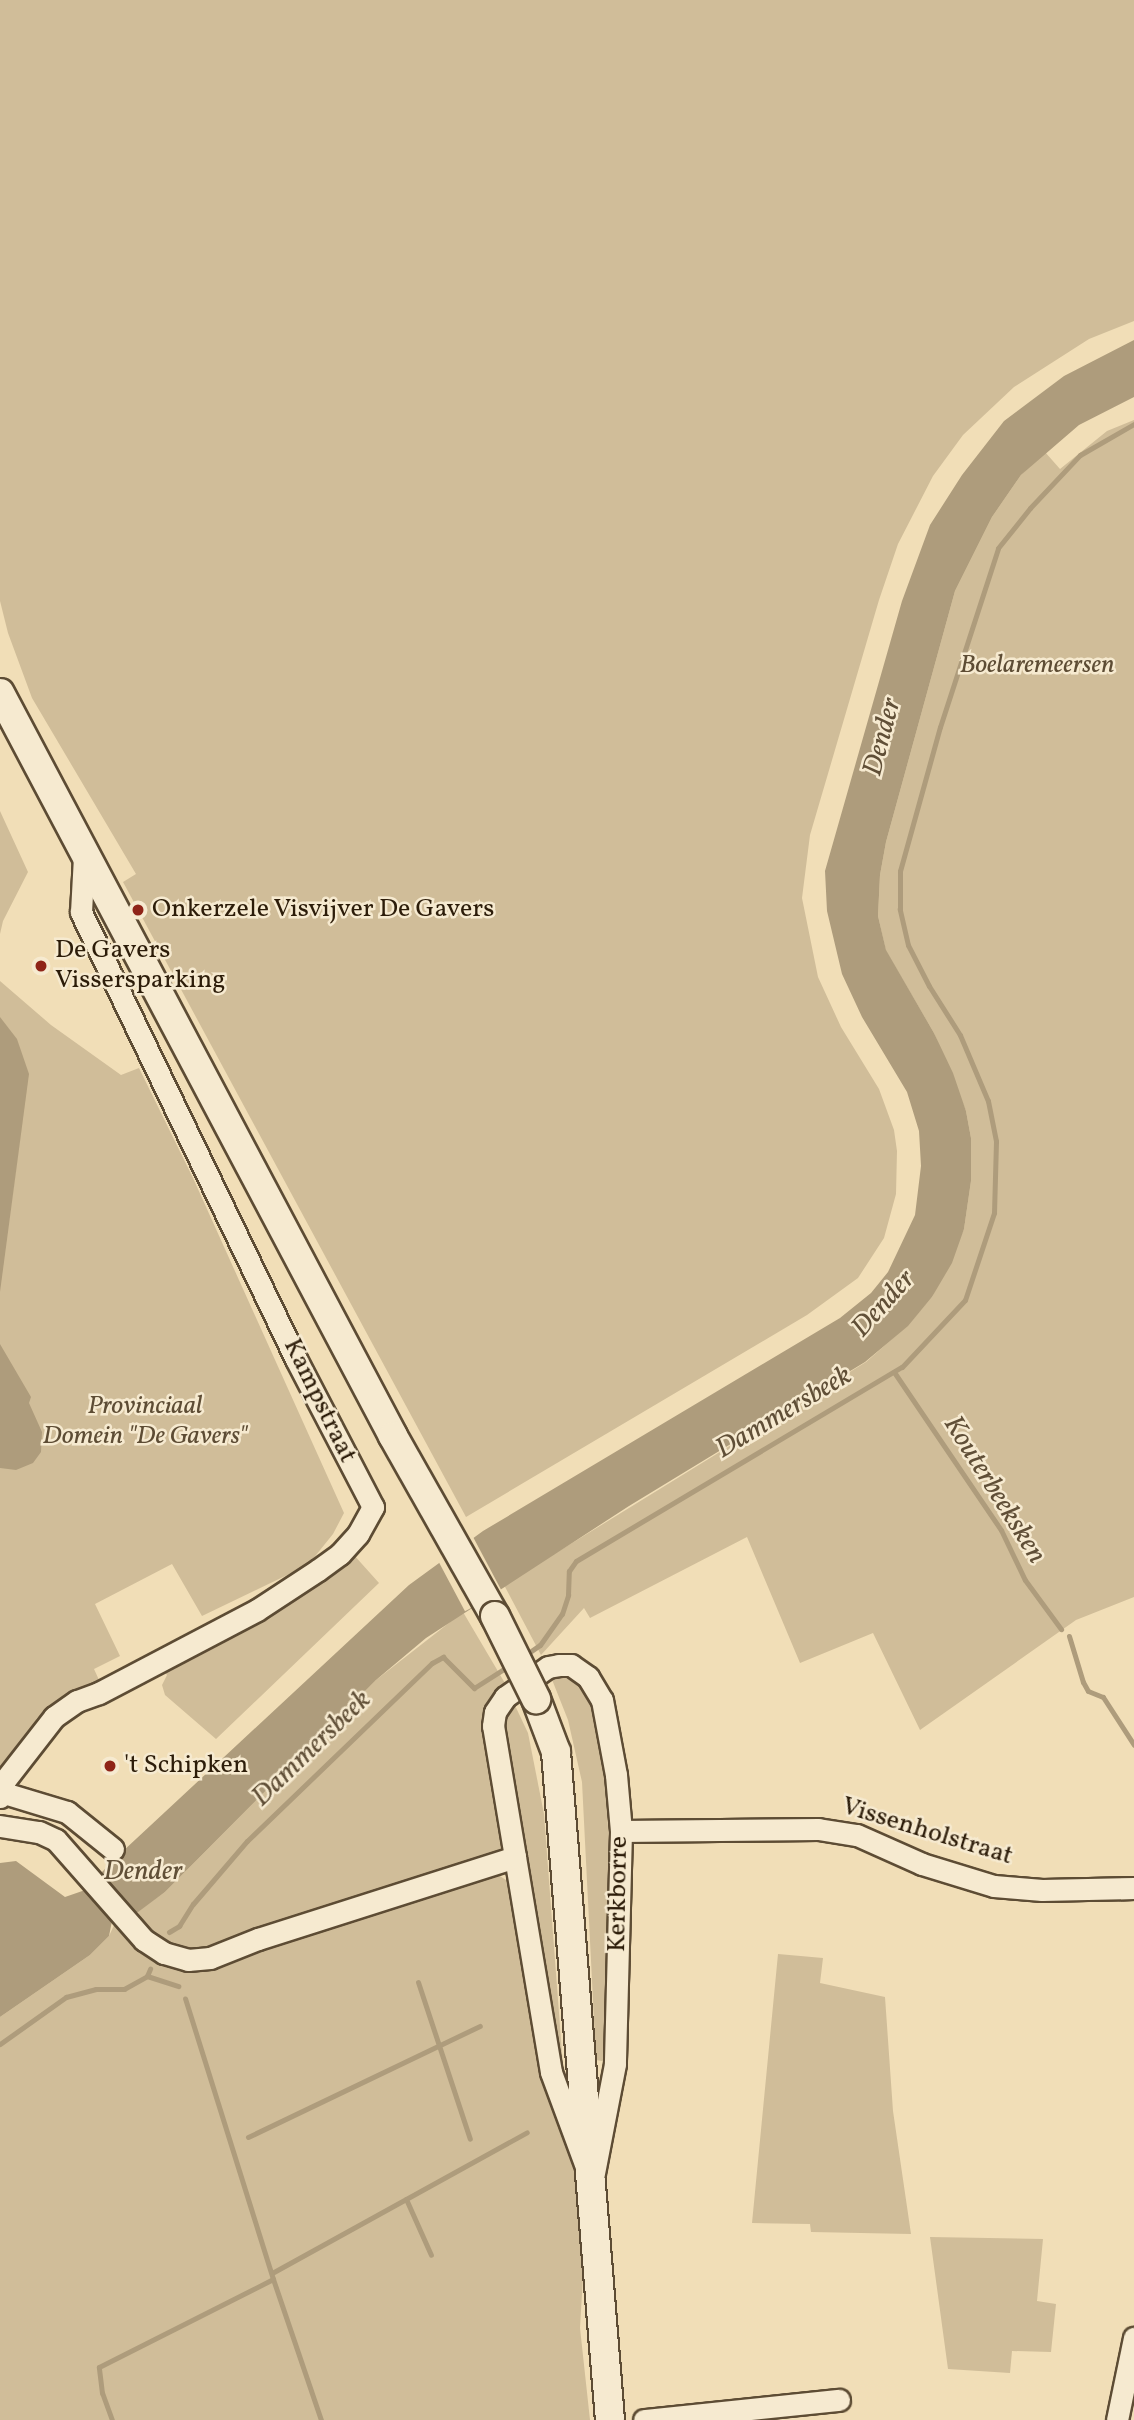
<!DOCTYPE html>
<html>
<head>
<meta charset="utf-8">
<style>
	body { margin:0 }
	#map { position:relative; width:1134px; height:2420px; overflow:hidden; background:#f1deb7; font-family:Vollkorn,serif }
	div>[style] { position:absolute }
	.green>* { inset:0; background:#d0bd99 }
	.water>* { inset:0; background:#ae9c7c }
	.pier>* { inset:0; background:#f1deb7; transform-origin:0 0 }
	.stream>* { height:5px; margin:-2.5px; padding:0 2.5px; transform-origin:2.5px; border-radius:2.5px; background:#ae9c7c }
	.roads { filter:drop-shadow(2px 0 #5d4c34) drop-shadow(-2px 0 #5d4c34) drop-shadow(0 2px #5d4c34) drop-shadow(0 -2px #5d4c34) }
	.minor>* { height:21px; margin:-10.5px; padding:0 10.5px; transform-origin:10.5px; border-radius:10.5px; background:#f6ead0 }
	.tertiary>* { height:28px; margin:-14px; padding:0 14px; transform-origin:14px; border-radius:14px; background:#f6ead0 }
	.bridges { filter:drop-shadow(2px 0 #5d4c34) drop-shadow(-2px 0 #5d4c34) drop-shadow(0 2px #5d4c34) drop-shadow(0 -2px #5d4c34) }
	.tertiary-bridge>* { height:28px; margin:-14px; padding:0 14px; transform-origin:14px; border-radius:14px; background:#f6ead0 }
	.dots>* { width:19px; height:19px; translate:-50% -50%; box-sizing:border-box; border:4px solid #f6ead0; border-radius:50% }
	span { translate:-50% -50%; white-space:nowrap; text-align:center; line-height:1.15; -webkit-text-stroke:5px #f6ead0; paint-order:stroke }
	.park-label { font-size:26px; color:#5d4c34; font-style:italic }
	.poi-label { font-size:26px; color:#2c1c09 }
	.left { translate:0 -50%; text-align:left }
	.street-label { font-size:26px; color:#2c1c09 }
	.water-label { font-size:28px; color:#604f37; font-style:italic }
</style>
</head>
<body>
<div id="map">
	<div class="green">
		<div style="clip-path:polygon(0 0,1134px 0,1134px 321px,1089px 339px,1014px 387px,963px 435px,933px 476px,898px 544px,879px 600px,810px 835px,802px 898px,818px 977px,841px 1027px,879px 1089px,894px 1130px,897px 1151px,896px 1194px,884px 1238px,858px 1278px,807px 1315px,466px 1517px,123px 882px,136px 874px,32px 698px,8px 633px,0 601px)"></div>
		<div style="clip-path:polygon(1134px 420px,1134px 1597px,1076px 1620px,920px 1730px,873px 1633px,800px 1663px,747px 1537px,590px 1618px,584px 1608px,541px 1655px,504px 1585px,866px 1362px,908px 1325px,932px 1297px,964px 1229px,971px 1181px,971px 1138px,966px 1111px,934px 1033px,886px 951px,878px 916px,880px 875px,886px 842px,955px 591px,992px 517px,1021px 475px,1045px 452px,1060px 469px,1107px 431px)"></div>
		<div style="clip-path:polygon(0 811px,28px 872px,3px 921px,0 934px)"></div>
		<div style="clip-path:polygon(0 981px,51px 1025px,121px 1075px,139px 1068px,193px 1178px,344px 1513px,333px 1534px,308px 1565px,202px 1616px,172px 1564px,95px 1604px,120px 1656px,94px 1669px,99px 1680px,37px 1718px,10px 1765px,0 1774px)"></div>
		<div style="clip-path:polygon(353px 1554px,379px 1583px,216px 1739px,165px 1695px,162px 1685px,167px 1675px,161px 1667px)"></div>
		<div style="clip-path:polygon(463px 1612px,509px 1690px,500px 1697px,511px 1849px,213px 1951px,174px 1952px,139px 1928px,138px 1911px,165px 1892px,376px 1680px)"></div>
		<div style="clip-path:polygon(549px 1672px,575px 1676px,594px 1706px,606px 1771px,609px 1859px,606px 2059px,602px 2061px,596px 2060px,582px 1782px,568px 1720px)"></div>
		<div style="clip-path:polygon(511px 1697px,528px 1733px,544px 1814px,563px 2066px,559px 2071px,499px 1758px,503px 1706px)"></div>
		<div style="clip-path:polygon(494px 1872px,512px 1884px,576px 2177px,583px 2276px,580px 2328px,590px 2420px,0 2420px,0 2017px,90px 1955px,109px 1936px,117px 1919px,175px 1962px)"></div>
		<div style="clip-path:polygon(778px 1954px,823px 1958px,820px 1983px,885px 1997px,893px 2111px,911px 2234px,811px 2232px,810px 2224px,752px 2223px)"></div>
		<div style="clip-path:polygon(930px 2237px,1043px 2239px,1037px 2301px,1056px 2304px,1051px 2352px,1012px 2351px,1010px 2373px,948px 2369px)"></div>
	</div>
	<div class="water">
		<div style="clip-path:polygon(1134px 340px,1134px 397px,1079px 425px,1021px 475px,992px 517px,955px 591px,886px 842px,880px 875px,878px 916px,886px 950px,934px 1033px,953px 1073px,966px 1111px,971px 1138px,971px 1181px,964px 1229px,952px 1263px,932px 1297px,908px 1326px,865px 1362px,629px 1506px,426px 1638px,376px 1680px,165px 1892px,134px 1915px,128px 1910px,112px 1921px,109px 1936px,90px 1955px,0 2017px,0 1863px,16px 1861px,65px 1897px,91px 1888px,103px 1879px,100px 1874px,122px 1852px,409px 1585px,483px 1531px,840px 1318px,871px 1293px,888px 1272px,915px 1215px,921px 1166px,919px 1131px,907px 1092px,862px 1017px,842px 974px,827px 911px,825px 871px,902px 601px,930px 525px,962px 475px,1004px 421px,1064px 376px)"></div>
		<div style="clip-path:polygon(0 1017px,17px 1039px,29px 1074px,0 1292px)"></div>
		<div style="clip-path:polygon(0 1344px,31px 1397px,29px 1403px,42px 1432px,41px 1452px,33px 1463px,16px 1470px,0 1468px)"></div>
	</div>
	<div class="pier">
		<div style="left:472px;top:1535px;width:64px;height:42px;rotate:62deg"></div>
	</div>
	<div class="stream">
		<div style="left:894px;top:1372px;width:191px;rotate:55.9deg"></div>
		<div style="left:1001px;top:1530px;width:55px;rotate:64.4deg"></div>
		<div style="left:1025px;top:1580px;width:61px;rotate:53.7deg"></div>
		<div style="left:1069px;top:1636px;width:48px;rotate:73.1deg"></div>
		<div style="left:1083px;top:1682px;width:10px;rotate:61deg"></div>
		<div style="left:1088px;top:1691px;width:16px;rotate:22deg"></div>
		<div style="left:1103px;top:1697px;width:57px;rotate:57.1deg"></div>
		<div style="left:524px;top:1656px;width:19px;rotate:-35deg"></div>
		<div style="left:540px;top:1645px;width:38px;rotate:-55deg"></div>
		<div style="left:562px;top:1614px;width:20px;rotate:-72deg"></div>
		<div style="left:568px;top:1595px;width:24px;rotate:-88deg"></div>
		<div style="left:569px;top:1571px;width:12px;rotate:-55deg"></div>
		<div style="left:576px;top:1561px;width:379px;rotate:-30.8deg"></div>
		<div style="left:902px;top:1367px;width:92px;rotate:-46.8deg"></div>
		<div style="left:965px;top:1300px;width:92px;rotate:-71.6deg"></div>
		<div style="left:994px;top:1213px;width:72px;rotate:-88.4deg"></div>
		<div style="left:996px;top:1141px;width:41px;rotate:-101.3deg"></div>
		<div style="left:988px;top:1101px;width:72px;rotate:-113deg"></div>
		<div style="left:960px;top:1035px;width:58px;rotate:-122.3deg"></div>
		<div style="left:929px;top:986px;width:46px;rotate:-117.1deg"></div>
		<div style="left:908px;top:945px;width:37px;rotate:-103deg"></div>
		<div style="left:900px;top:909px;width:38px;rotate:-90deg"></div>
		<div style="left:900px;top:871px;width:149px;rotate:-74.5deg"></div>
		<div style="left:940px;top:727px;width:188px;rotate:-72deg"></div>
		<div style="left:998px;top:548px;width:51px;rotate:-51.3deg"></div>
		<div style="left:1030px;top:508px;width:73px;rotate:-46.7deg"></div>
		<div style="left:1080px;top:455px;width:62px;rotate:-29.9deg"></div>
		<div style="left:169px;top:1932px;width:12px;rotate:-31deg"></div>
		<div style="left:179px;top:1926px;width:26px;rotate:-58deg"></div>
		<div style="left:193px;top:1904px;width:83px;rotate:-49.4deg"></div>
		<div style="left:247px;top:1841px;width:257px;rotate:-43.9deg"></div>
		<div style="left:432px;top:1663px;width:13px;rotate:-29deg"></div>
		<div style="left:443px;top:1657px;width:44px;rotate:45deg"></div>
		<div style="left:474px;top:1688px;width:43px;rotate:-32.6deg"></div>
		<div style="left:147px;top:1976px;width:33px;rotate:18deg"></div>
		<div style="left:418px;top:1982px;width:165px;rotate:71.7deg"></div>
		<div style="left:0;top:2044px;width:81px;rotate:-35.5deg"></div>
		<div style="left:66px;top:1997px;width:31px;rotate:-15deg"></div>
		<div style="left:96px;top:1989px;width:28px"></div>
		<div style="left:124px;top:1989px;width:26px;rotate:-29deg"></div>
		<div style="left:147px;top:1976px;width:8px;rotate:-67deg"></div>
		<div style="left:248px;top:2137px;width:257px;rotate:-25.6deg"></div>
		<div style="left:406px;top:2199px;width:61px;rotate:65.9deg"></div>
		<div style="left:272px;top:2273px;width:291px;rotate:-28.9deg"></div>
		<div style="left:273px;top:2279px;width:149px;rotate:71.2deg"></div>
		<div style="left:112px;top:2420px;width:29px;rotate:-110deg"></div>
		<div style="left:102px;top:2393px;width:26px;rotate:-97deg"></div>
		<div style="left:99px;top:2367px;width:195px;rotate:-26.8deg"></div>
		<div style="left:273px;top:2279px;width:294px;rotate:-107.4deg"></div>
	</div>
	<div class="roads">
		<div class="minor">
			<div style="left:559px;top:1665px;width:12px"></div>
			<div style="left:571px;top:1665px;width:21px;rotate:35deg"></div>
			<div style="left:588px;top:1677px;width:27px;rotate:59deg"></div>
			<div style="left:602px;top:1700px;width:76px;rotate:79.4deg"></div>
			<div style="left:616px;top:1775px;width:56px;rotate:84.9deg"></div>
			<div style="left:621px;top:1831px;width:233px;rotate:91.5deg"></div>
			<div style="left:615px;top:2064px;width:121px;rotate:100.9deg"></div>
			<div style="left:592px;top:2183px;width:118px;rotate:-110.3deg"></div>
			<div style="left:551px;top:2072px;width:351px;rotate:-99.5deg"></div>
			<div style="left:493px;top:1726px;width:14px;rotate:-82deg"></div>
			<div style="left:495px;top:1712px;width:18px;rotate:-56deg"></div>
			<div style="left:505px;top:1697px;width:52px;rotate:-34.9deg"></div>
			<div style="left:548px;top:1667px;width:11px;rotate:-10deg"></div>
			<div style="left:4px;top:1793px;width:66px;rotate:16.8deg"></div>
			<div style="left:67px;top:1812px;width:59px;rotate:38.8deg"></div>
			<div style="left:0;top:1797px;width:18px;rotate:-74deg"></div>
			<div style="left:5px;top:1780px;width:80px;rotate:-52.1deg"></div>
			<div style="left:54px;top:1717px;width:28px;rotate:-35deg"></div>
			<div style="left:77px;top:1701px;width:23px;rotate:-20deg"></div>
			<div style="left:99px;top:1693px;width:178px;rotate:-27.7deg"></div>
			<div style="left:257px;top:1610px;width:73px;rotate:-33.3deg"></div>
			<div style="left:318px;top:1570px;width:27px;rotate:-36deg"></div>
			<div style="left:340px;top:1554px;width:27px;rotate:-48deg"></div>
			<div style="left:358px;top:1534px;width:31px;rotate:-61deg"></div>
			<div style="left:373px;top:1507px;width:167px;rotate:-117.5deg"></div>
			<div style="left:296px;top:1359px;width:496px;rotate:-115.7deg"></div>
			<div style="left:81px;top:912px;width:56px;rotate:-86.9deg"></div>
			<div style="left:0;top:1826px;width:39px;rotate:9deg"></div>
			<div style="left:39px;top:1832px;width:19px;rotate:25deg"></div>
			<div style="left:56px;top:1840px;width:133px;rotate:48.7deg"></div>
			<div style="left:144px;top:1940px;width:24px;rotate:33deg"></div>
			<div style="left:164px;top:1953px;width:25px;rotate:16deg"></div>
			<div style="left:188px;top:1960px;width:22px;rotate:-5deg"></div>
			<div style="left:210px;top:1958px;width:52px;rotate:-21.6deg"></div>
			<div style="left:258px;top:1939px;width:270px;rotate:-17.7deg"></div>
			<div style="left:621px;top:1831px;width:197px;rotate:-0.6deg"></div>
			<div style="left:818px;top:1829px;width:39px;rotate:9deg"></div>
			<div style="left:857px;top:1835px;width:71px;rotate:24deg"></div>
			<div style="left:922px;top:1864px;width:75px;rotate:17deg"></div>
			<div style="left:994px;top:1886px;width:48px;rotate:4.8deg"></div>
			<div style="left:1042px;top:1890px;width:92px;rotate:-1.2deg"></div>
			<div style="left:644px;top:2420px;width:196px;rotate:-5.9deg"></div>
			<div style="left:1117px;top:2420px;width:84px;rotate:-78.3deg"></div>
		</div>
		<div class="tertiary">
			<div style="left:0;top:693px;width:841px;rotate:62.12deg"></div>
			<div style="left:393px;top:1436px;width:207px;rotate:60.5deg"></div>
			<div style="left:536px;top:1699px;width:57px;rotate:69.3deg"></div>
			<div style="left:556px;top:1752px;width:670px;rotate:85.38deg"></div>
		</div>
	</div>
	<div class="bridges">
		<div class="tertiary-bridge">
			<div style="left:495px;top:1616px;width:93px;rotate:63.7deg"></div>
		</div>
	</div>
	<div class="dots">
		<div style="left:138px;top:910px;background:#8f2418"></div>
		<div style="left:41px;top:966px;background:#8f2418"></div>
		<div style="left:110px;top:1766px;background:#8f2418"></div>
	</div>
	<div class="park-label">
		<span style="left:1037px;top:666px">Boelaremeersen</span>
		<span style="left:145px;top:1422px">Provinciaal<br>Domein "De Gavers"</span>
	</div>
	<div class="poi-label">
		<span class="left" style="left:152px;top:910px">Onkerzele Visvijver De Gavers</span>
		<span class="left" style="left:55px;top:966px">De Gavers<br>Vissersparking</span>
		<span class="left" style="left:124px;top:1766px">'t Schipken</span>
	</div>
	<div class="street-label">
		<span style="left:319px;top:1401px;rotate:64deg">Kampstraat</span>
		<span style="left:927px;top:1832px;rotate:17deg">Vissenholstraat</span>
		<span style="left:619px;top:1894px;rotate:-89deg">Kerkborre</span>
	</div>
	<div class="water-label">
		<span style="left:883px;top:737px;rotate:-75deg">Dender</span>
		<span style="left:884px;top:1304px;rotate:-48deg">Dender</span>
		<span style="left:784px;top:1413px;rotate:-31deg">Dammersbeek</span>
		<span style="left:994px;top:1490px;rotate:58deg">Kouterbeeksken</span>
		<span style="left:312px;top:1749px;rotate:-44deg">Dammersbeek</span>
		<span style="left:143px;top:1872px">Dender</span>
	</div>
</div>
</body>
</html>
